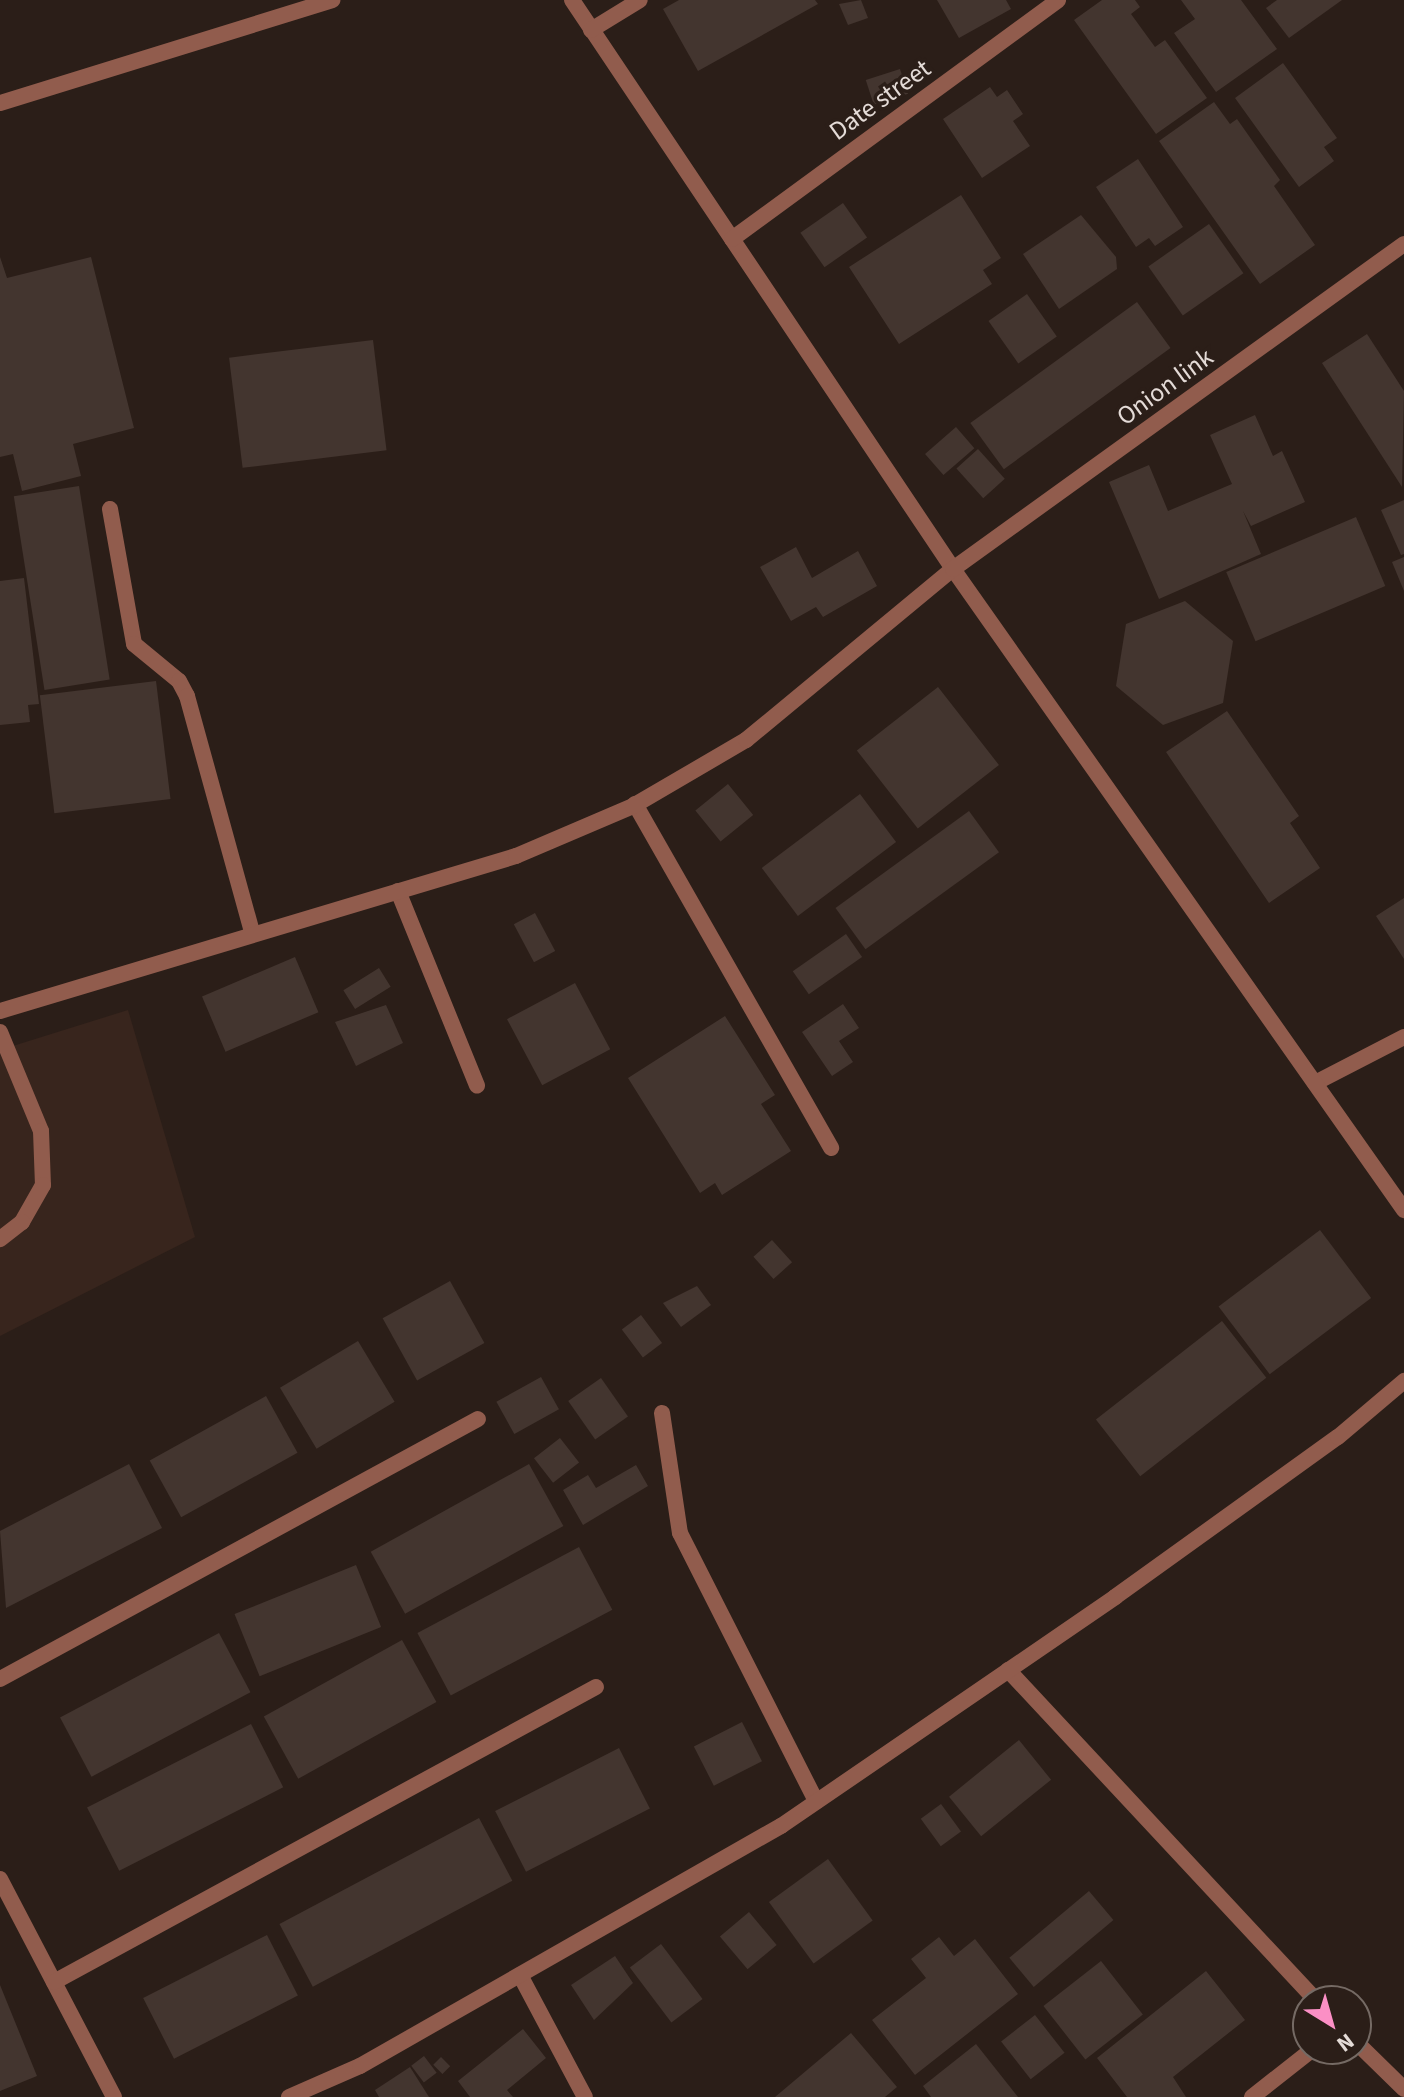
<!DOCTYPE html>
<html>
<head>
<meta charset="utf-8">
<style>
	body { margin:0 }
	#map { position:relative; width:1404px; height:2097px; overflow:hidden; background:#2b1e18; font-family:"Source Sans 3",sans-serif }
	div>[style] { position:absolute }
	.built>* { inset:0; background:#38251d }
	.building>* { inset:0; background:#43352f; transform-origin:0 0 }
	.service>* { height:16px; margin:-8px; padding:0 8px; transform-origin:8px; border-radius:8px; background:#915c4d }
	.minor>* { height:16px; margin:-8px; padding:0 8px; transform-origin:8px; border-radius:8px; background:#915c4d }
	span { translate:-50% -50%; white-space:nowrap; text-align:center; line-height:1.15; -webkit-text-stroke:7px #2b1e18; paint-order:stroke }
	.street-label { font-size:26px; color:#e4dbd7 }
	.north { position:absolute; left:1292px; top:1985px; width:80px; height:80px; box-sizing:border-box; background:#2b1e18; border:2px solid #756a64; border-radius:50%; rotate:143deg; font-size:22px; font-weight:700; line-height:32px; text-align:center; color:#e4dbd7 }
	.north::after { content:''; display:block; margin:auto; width:28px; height:36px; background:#fb8fc5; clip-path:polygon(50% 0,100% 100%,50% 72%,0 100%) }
</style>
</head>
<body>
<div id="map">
	<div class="built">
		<div style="clip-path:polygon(128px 1010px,195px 1237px,0 1336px,0 1050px)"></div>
	</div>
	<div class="building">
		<div style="clip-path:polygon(679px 0,815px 0,818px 4px,698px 71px,663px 9px)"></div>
		<div style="clip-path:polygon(861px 0,868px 18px,848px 25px,839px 4px)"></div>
		<div style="clip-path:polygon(937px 0,1006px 0,1011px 9px,959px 38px)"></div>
		<div style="clip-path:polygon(1102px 0,1135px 0,1140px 7px,1131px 14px,1155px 47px,1165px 40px,1207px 98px,1156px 134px,1074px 20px)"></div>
		<div style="clip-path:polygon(1181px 0,1241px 0,1277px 49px,1216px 92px,1174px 33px,1195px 19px)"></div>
		<div style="clip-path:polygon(1277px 0,1342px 0,1289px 38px,1266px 8px)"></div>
		<div style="clip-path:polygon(1283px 63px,1337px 138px,1324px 147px,1334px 161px,1299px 187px,1235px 98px)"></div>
		<div style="left:900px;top:69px;width:26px;height:36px;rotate:72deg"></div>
		<div style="clip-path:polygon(990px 87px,997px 97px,1007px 90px,1023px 114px,1013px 121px,1030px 146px,982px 178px,943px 119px)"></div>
		<div style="clip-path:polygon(1214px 102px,1230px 124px,1237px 119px,1280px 180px,1274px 186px,1315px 245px,1260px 284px,1159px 141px)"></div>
		<div style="clip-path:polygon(1138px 159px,1183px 227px,1155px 246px,1149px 238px,1136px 247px,1096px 187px)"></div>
		<div style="clip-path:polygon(961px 195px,1001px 258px,983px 270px,992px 284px,899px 344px,849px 267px)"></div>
		<div style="left:843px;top:203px;width:42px;height:52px;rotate:55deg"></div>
		<div style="clip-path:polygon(1081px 215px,1116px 257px,1117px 269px,1059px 309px,1023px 254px)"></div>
		<div style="left:1209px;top:224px;width:60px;height:74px;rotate:55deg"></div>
		<div style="clip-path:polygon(0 257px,7px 278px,91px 257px,134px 428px,73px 444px,81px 476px,22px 491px,13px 454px,0 457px)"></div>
		<div style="left:1027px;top:294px;width:52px;height:47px;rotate:55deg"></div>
		<div style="left:1137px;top:302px;width:57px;height:206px;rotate:54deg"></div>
		<div style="clip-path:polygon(1367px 334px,1404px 391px,1402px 487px,1322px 363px)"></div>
		<div style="left:373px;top:340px;width:111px;height:145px;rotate:83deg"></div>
		<div style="clip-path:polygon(1255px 415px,1273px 456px,1282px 451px,1305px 502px,1251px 526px,1243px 511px,1261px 554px,1159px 599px,1109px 482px,1149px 465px,1168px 511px,1232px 484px,1210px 435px)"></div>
		<div style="left:956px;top:427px;width:28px;height:41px;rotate:49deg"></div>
		<div style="left:978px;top:449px;width:40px;height:29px;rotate:48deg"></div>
		<div style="left:79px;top:486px;width:196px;height:66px;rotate:81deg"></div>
		<div style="clip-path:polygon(1404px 500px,1404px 554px,1401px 555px,1381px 510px)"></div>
		<div style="left:1356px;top:517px;width:75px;height:141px;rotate:67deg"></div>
		<div style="clip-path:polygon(796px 547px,812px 578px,858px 551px,877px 586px,823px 617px,816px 607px,791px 621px,760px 567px)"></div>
		<div style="clip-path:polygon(1404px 557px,1404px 591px,1392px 562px)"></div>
		<div style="clip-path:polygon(24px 578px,39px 704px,28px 705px,30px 722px,0 725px,0 581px)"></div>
		<div style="clip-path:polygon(1185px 601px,1233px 641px,1223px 703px,1163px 725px,1116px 686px,1126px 624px)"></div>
		<div style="left:156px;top:681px;width:119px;height:117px;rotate:83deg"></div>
		<div style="left:938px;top:687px;width:99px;height:103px;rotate:52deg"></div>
		<div style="clip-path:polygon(1227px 711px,1299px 816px,1290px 823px,1320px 868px,1269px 903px,1166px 752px)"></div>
		<div style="left:728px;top:784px;width:40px;height:42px;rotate:51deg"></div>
		<div style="left:860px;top:794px;width:60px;height:123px;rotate:53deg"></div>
		<div style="left:969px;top:811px;width:51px;height:165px;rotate:54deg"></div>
		<div style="clip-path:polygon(1404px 898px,1404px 959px,1376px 916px)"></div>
		<div style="left:535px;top:913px;width:43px;height:24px;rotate:62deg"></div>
		<div style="left:846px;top:934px;width:28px;height:65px;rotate:55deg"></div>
		<div style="left:295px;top:957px;width:60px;height:101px;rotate:67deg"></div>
		<div style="left:379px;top:968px;width:22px;height:42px;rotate:58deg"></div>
		<div style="left:575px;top:983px;width:75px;height:77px;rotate:62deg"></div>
		<div style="clip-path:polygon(843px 1004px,859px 1028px,839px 1041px,853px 1062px,832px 1076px,802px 1032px)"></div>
		<div style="clip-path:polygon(386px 1005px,403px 1043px,356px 1066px,335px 1022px)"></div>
		<div style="clip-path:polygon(725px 1016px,775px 1095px,761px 1104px,791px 1151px,722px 1195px,715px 1183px,700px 1193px,628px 1078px)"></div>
		<div style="left:1320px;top:1230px;width:85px;height:127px;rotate:53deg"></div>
		<div style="left:772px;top:1240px;width:30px;height:25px;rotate:48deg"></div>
		<div style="left:450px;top:1281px;width:71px;height:77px;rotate:61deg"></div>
		<div style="clip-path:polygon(697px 1286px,711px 1305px,681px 1327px,663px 1303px)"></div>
		<div style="left:641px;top:1315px;width:35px;height:24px;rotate:53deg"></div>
		<div style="left:1222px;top:1321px;width:72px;height:160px;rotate:52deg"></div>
		<div style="left:358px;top:1341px;width:71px;height:91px;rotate:59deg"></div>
		<div style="left:541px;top:1377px;width:37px;height:51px;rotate:61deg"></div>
		<div style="left:601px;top:1378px;width:47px;height:40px;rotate:55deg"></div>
		<div style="left:266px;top:1396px;width:65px;height:133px;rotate:61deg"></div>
		<div style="left:560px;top:1438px;width:31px;height:33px;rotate:52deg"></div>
		<div style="clip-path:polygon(129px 1464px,162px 1528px,6px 1608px,0 1531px)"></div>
		<div style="left:529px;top:1464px;width:71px;height:181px;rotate:61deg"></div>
		<div style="clip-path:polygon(636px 1465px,648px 1486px,583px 1525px,563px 1490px,588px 1475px,596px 1488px)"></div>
		<div style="left:579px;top:1547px;width:71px;height:183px;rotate:62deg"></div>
		<div style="left:356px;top:1565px;width:67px;height:131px;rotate:68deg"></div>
		<div style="left:219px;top:1633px;width:67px;height:180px;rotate:62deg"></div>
		<div style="left:402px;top:1640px;width:71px;height:158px;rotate:61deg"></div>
		<div style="left:742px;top:1722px;width:44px;height:54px;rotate:63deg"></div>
		<div style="left:251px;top:1724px;width:71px;height:184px;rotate:63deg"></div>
		<div style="left:1019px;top:1740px;width:51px;height:90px;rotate:51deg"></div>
		<div style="left:619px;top:1748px;width:68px;height:139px;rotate:63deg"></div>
		<div style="left:941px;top:1804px;width:34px;height:25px;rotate:54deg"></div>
		<div style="left:479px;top:1818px;width:71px;height:226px;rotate:62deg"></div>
		<div style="left:828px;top:1859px;width:76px;height:73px;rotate:54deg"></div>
		<div style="left:1089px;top:1891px;width:38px;height:104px;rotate:50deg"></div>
		<div style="left:749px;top:1912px;width:43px;height:38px;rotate:50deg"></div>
		<div style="left:267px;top:1935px;width:68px;height:139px;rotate:63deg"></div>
		<div style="clip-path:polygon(939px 1937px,954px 1956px,975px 1939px,1018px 1994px,915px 2075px,872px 2020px,926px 1978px,911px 1959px)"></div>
		<div style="left:661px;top:1944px;width:69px;height:39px;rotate:53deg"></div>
		<div style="clip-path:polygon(615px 1956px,633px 1983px,594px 2020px,571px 1985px)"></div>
		<div style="left:1101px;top:1961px;width:68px;height:73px;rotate:52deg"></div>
		<div style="clip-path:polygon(1206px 1971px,1245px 2020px,1173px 2077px,1186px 2097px,1127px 2097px,1097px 2058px)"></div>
		<div style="clip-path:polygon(0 1985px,37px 2076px,0 2091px)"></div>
		<div style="left:1035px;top:2015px;width:48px;height:43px;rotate:52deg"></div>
		<div style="clip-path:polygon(523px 2029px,546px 2058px,507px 2090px,513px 2097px,470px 2097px,458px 2081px)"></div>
		<div style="clip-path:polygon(851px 2033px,897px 2087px,885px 2097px,775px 2097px)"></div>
		<div style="clip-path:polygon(976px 2044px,1018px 2097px,931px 2097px,923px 2086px)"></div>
		<div style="left:424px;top:2056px;width:21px;height:16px;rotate:53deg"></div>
		<div style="left:441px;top:2057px;width:13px;height:11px;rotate:45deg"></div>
		<div style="clip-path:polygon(410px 2067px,429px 2097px,379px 2097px,375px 2090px)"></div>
	</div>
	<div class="service">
		<div style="left:110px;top:509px;width:137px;rotate:79.9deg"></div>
		<div style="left:134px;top:644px;width:58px;rotate:39.4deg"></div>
		<div style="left:179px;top:681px;width:17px;rotate:62deg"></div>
		<div style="left:187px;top:696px;width:245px;rotate:74.6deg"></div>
		<div style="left:635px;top:804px;width:396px;rotate:60.3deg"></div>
		<div style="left:398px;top:891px;width:210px;rotate:67.9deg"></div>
		<div style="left:0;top:1032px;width:107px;rotate:67.5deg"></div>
		<div style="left:41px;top:1131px;width:54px;rotate:87.9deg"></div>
		<div style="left:43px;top:1185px;width:43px;rotate:119.6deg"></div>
		<div style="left:22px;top:1222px;width:28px;rotate:142deg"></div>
		<div style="left:1315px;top:1083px;width:100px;rotate:-27.3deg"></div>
	</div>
	<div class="minor">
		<div style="left:572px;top:0;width:685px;rotate:56.19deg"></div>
		<div style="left:953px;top:569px;width:784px;rotate:54.87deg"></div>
		<div style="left:591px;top:30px;width:57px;rotate:-31.5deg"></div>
		<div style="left:0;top:103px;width:348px;rotate:-17.2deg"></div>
		<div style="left:732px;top:239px;width:404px;rotate:-36.2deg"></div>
		<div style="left:0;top:1011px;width:539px;rotate:-16.72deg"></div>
		<div style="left:516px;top:856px;width:127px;rotate:-23.1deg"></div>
		<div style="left:633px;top:806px;width:131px;rotate:-30.3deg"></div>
		<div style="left:746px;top:740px;width:268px;rotate:-39.6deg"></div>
		<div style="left:953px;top:569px;width:556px;rotate:-35.78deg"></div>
		<div style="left:662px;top:1413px;width:121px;rotate:81.5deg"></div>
		<div style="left:680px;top:1533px;width:301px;rotate:63.1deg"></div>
		<div style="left:1008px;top:1670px;width:453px;rotate:47deg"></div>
		<div style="left:0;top:1679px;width:544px;rotate:-28.54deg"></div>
		<div style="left:0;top:1879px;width:246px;rotate:62.4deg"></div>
		<div style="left:520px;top:1975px;width:138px;rotate:62deg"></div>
		<div style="left:54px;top:1982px;width:617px;rotate:-28.56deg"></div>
		<div style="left:1356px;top:2042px;width:67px;rotate:44.4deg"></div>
		<div style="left:289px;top:2097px;width:77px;rotate:-23.6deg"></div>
		<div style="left:360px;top:2066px;width:485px;rotate:-29.7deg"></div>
		<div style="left:781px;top:1826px;width:405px;rotate:-34.4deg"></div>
		<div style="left:1115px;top:1597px;width:274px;rotate:-35.7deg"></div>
		<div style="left:1338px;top:1437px;width:87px;rotate:-40.3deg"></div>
		<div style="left:1252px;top:2097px;width:78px;rotate:-38.2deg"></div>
	</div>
	<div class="street-label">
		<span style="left:880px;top:100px;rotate:-36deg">Date street</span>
		<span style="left:1165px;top:387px;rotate:-36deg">Onion link</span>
	</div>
	<div class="north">N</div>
</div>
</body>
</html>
